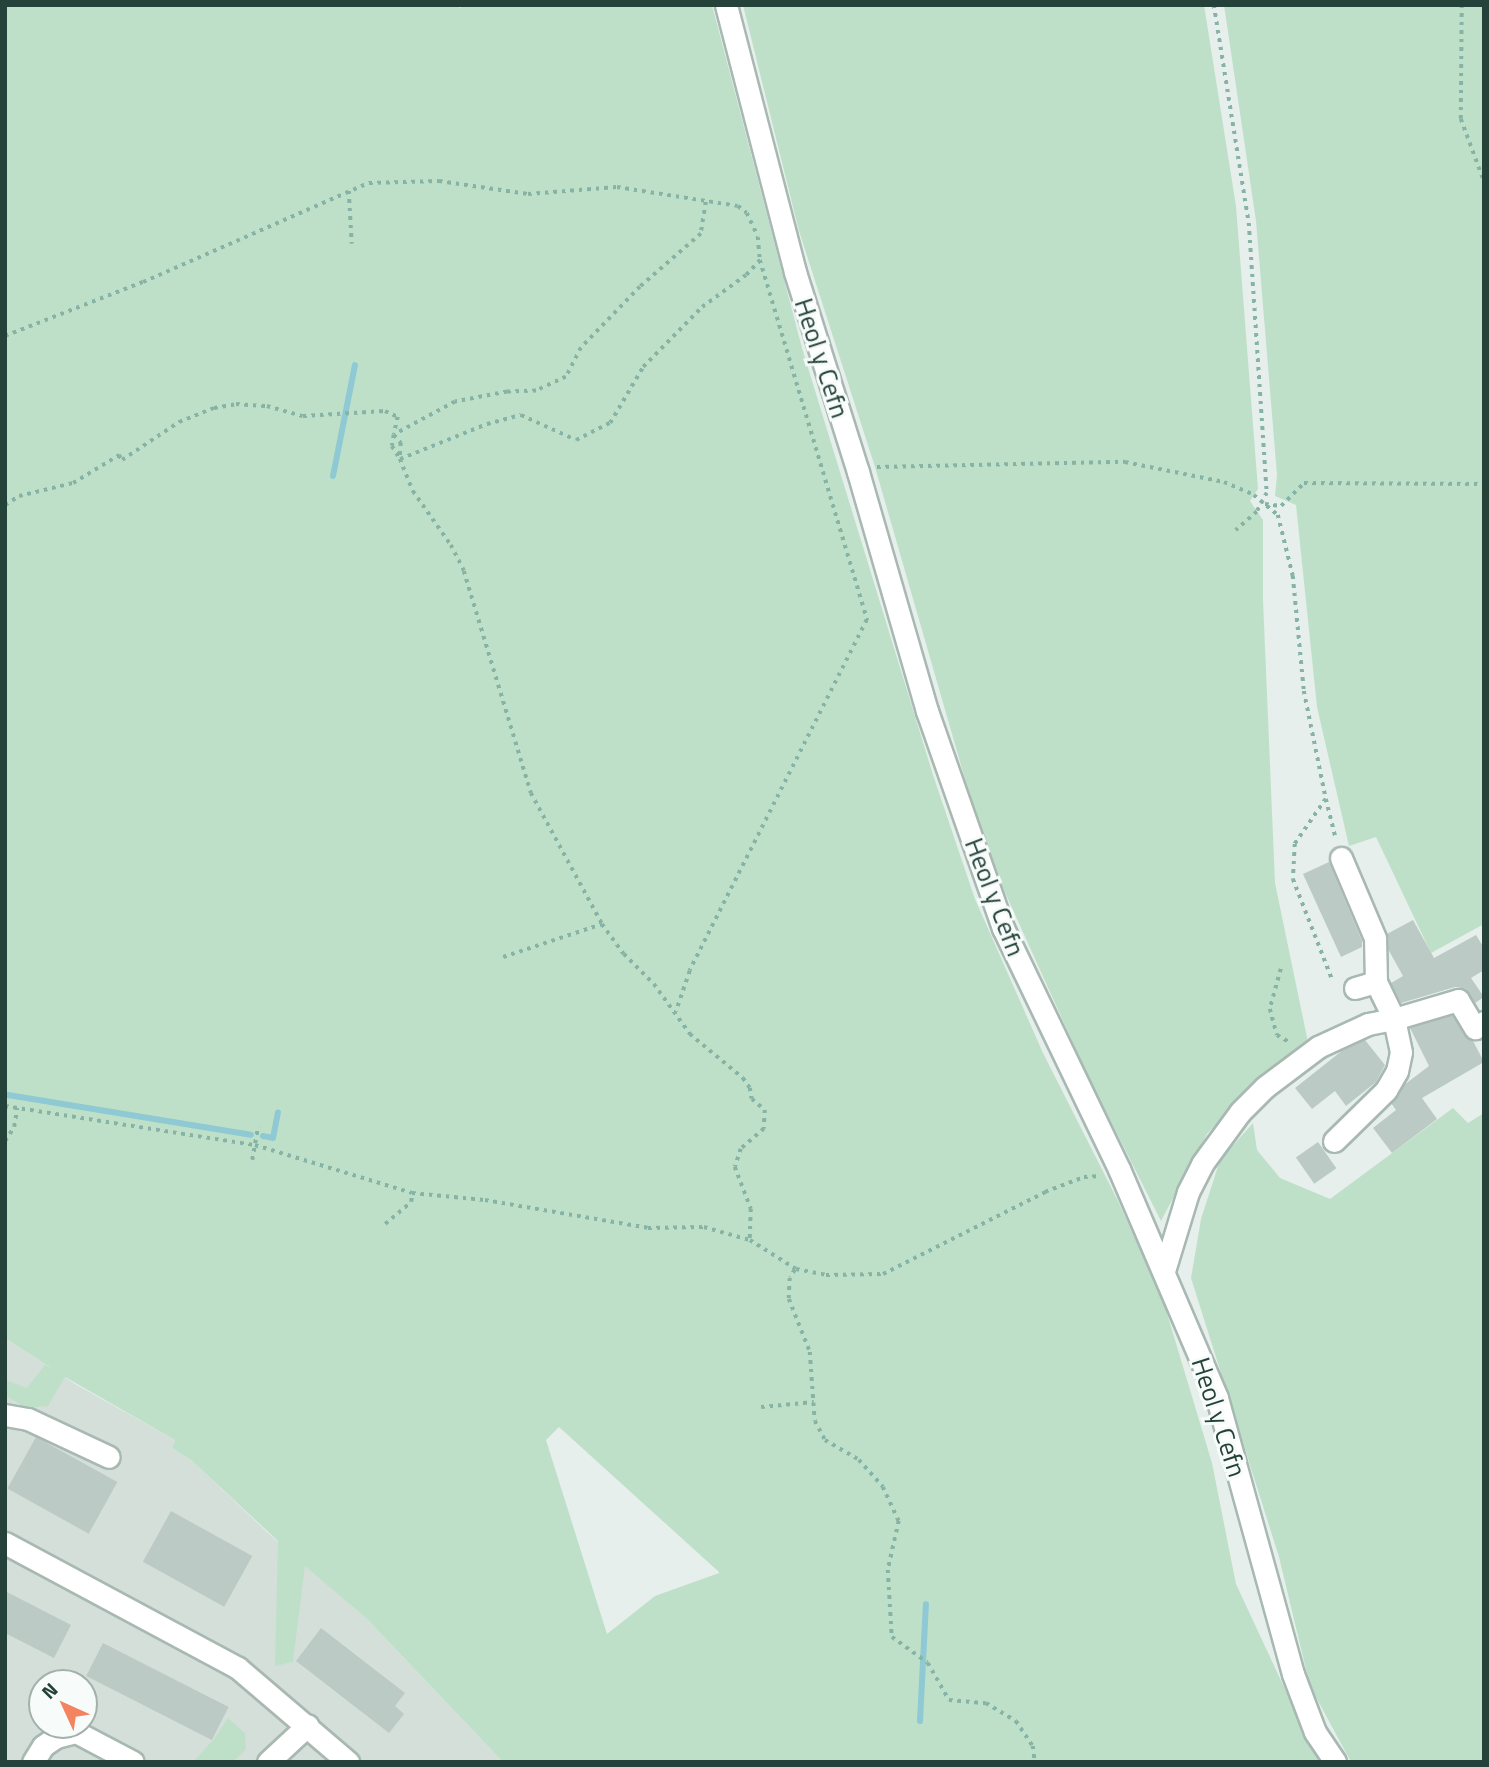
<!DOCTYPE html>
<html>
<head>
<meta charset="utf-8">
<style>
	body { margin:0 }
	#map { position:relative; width:1489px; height:1767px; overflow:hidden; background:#e6efeb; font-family:"Titillium Web",sans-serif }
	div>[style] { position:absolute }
	.built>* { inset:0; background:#d4dfda }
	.green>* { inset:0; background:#bfe0c8 }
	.stream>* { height:6px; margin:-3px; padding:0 3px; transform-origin:3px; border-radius:3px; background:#8ec9d4 }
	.building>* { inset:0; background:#bbcac4; transform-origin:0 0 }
	.path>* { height:3.5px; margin-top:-1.75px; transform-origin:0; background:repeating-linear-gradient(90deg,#86b3a5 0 3.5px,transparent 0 8.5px) }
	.roads { filter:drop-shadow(2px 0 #a8b8b2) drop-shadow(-2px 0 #a8b8b2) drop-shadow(0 2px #a8b8b2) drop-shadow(0 -2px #a8b8b2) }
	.minor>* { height:21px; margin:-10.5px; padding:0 10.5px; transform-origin:10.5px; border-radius:10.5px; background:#fff }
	span { translate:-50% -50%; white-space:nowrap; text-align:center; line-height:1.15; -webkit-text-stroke:6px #f7fbf9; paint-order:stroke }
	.street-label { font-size:26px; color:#24423a }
	.frame { position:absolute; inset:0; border:7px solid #24423a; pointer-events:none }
	.north { position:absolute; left:28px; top:1669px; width:70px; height:70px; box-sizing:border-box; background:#f7fbf9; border:2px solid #a3b1ad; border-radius:50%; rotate:315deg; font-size:19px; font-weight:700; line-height:28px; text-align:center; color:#24423a }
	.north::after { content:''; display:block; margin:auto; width:24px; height:32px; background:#f4845f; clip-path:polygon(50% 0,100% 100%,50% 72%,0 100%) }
</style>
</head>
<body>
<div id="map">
	<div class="built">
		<div style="clip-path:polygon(evenodd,5px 1338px,75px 1384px,175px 1440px,172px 1448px,191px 1460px,268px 1533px,367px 1619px,503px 1762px,5px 1762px,5px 1338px,42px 1683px,84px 1683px,84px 1725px,42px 1725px,42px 1683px)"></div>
	</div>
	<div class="green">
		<div style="clip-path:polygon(evenodd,5px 5px,455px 5px,460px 8px,463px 5px,712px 5px,802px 348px,933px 775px,975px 899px,1043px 1053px,1118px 1201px,1163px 1300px,1212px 1463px,1236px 1584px,1319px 1762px,503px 1762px,367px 1619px,305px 1566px,293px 1662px,275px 1666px,278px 1541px,191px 1460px,172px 1448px,175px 1440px,65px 1377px,48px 1406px,26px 1408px,5px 1395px,5px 1380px,27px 1388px,45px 1365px,51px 1368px,5px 1338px,5px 5px,559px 1427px,719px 1572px,719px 1573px,655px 1596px,607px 1634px,546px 1440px,559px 1427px)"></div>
		<div style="clip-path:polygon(743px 5px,1204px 5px,1236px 206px,1258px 489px,1250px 501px,1263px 520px,1263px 600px,1275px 883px,1309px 1047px,1263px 1073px,1207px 1134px,1161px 1221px,1088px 1076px,993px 866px,965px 779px,875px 467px,799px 231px)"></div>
		<div style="clip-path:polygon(1224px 5px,1484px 5px,1484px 924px,1431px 953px,1376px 837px,1349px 846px,1317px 707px,1296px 505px,1275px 496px,1277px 475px,1256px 221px)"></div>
		<div style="clip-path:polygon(1453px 1108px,1468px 1123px,1484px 1113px,1484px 1762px,1351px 1762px,1310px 1686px,1279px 1557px,1191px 1278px,1201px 1219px,1220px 1160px,1253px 1123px,1257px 1150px,1280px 1178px,1330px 1199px)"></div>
		<div style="clip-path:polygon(228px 1718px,245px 1733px,246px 1749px,233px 1762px,193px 1762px,214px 1739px)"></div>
	</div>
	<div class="stream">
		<div style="left:333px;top:476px;width:113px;rotate:-78.8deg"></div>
		<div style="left:8px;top:1095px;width:246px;rotate:9.3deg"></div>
		<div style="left:263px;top:1136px;width:10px;rotate:11deg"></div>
		<div style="left:273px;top:1138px;width:26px;rotate:-79deg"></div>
		<div style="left:920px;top:1721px;width:117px;rotate:-87.1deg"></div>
	</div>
	<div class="building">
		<div style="clip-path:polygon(1329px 862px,1362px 941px,1362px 947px,1341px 957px,1303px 874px)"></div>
		<div style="clip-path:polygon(1413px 920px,1434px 958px,1476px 935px,1484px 948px,1484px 970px,1471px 978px,1484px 997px,1475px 1003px,1466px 989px,1455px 987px,1401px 1003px,1391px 983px,1403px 976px,1388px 949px,1387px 934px)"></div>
		<div style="clip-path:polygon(1452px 1015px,1464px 1035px,1473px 1041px,1484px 1062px,1422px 1098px,1437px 1119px,1392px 1153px,1373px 1128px,1396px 1110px,1391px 1103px,1404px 1085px,1429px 1066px,1410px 1028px)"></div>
		<div style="clip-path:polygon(1365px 1040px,1385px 1065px,1376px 1082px,1346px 1106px,1335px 1091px,1312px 1109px,1295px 1088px,1343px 1050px)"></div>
		<div style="left:1318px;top:1142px;width:32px;height:27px;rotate:55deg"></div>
		<div style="left:36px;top:1437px;width:93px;height:59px;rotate:29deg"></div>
		<div style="left:171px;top:1511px;width:93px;height:58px;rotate:29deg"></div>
		<div style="clip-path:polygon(5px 1591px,71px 1625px,54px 1658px,5px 1633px)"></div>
		<div style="clip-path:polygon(321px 1628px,405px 1693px,395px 1706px,404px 1714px,389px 1733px,296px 1661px)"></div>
		<div style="left:103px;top:1643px;width:141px;height:37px;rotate:27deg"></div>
	</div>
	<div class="path">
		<div style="left:1214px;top:5px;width:221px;rotate:80.9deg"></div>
		<div style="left:1249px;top:223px;width:271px;rotate:86.2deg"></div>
		<div style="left:1267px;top:493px;width:21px;rotate:118deg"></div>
		<div style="left:1257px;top:512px;width:28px;rotate:139deg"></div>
		<div style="left:1462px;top:5px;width:114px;rotate:90.5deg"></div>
		<div style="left:1461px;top:119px;width:66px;rotate:69.6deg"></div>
		<div style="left:349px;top:191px;width:53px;rotate:86.8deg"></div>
		<div style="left:706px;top:202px;width:32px;rotate:99deg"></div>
		<div style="left:701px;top:234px;width:81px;rotate:139deg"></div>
		<div style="left:640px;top:287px;width:85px;rotate:134deg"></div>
		<div style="left:581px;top:348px;width:33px;rotate:117deg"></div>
		<div style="left:566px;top:377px;width:33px;rotate:155deg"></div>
		<div style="left:536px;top:391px;width:29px;rotate:178deg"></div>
		<div style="left:507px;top:392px;width:53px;rotate:169.1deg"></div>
		<div style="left:455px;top:402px;width:69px;rotate:151.6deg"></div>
		<div style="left:394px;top:435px;width:11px;rotate:100deg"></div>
		<div style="left:392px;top:446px;width:15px;rotate:58deg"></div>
		<div style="left:400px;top:459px;width:94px;rotate:-21.9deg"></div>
		<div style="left:487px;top:424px;width:35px;rotate:-15deg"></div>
		<div style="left:521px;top:415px;width:60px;rotate:24.4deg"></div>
		<div style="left:576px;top:440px;width:38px;rotate:-27deg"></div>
		<div style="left:610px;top:423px;width:65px;rotate:-59.5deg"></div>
		<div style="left:643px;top:367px;width:84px;rotate:-45.5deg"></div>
		<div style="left:702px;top:307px;width:54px;rotate:-36deg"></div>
		<div style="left:746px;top:275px;width:21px;rotate:-47deg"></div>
		<div style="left:5px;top:336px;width:148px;rotate:-21.4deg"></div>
		<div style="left:143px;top:282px;width:247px;rotate:-23.7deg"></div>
		<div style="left:369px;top:183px;width:70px;rotate:-1.6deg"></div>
		<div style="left:439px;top:181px;width:90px;rotate:8.3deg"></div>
		<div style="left:528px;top:194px;width:89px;rotate:-4.5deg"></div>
		<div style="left:617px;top:187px;width:122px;rotate:8.9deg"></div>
		<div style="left:738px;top:206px;width:11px;rotate:38deg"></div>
		<div style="left:747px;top:213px;width:26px;rotate:65deg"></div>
		<div style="left:758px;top:237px;width:23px;rotate:85deg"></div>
		<div style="left:760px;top:260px;width:376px;rotate:73.4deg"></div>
		<div style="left:867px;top:620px;width:393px;rotate:116.8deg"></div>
		<div style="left:690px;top:971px;width:43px;rotate:108.9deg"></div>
		<div style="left:877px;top:467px;width:248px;rotate:-1.2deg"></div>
		<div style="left:1125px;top:462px;width:101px;rotate:11.4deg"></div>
		<div style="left:1224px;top:482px;width:33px;rotate:23deg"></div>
		<div style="left:1254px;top:495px;width:31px;rotate:40deg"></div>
		<div style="left:1278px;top:515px;width:63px;rotate:76.2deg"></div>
		<div style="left:1293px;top:576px;width:116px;rotate:84.5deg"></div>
		<div style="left:1304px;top:691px;width:110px;rotate:78.5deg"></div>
		<div style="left:1326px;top:799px;width:55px;rotate:124.6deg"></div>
		<div style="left:1295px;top:844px;width:35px;rotate:93deg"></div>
		<div style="left:1293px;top:879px;width:107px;rotate:68.7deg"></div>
		<div style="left:1265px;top:504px;width:16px;rotate:7deg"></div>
		<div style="left:1281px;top:506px;width:33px;rotate:-45deg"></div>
		<div style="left:1304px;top:483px;width:180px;rotate:0.3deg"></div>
		<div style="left:5px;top:505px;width:17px;rotate:-33deg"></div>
		<div style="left:19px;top:496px;width:56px;rotate:-13.5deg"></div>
		<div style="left:73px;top:483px;width:54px;rotate:-31.3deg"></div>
		<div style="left:119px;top:455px;width:6px;rotate:59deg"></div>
		<div style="left:122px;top:460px;width:69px;rotate:-33.7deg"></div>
		<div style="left:179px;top:422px;width:38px;rotate:-22deg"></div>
		<div style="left:214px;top:408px;width:22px;rotate:-10deg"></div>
		<div style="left:236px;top:404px;width:31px;rotate:4deg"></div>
		<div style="left:267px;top:406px;width:37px;rotate:16deg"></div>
		<div style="left:303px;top:416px;width:82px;rotate:-3.5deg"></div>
		<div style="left:385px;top:411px;width:14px;rotate:25deg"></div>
		<div style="left:398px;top:417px;width:18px;rotate:103deg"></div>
		<div style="left:394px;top:435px;width:11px;rotate:49deg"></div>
		<div style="left:401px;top:443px;width:16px;rotate:94deg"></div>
		<div style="left:400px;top:459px;width:35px;rotate:68deg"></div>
		<div style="left:413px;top:491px;width:66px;rotate:54.9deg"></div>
		<div style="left:451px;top:545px;width:29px;rotate:63deg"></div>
		<div style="left:464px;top:571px;width:232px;rotate:73.2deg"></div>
		<div style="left:531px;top:793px;width:149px;rotate:61.5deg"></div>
		<div style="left:602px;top:924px;width:37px;rotate:54deg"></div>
		<div style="left:624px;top:954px;width:42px;rotate:45deg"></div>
		<div style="left:654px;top:984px;width:62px;rotate:54.2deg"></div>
		<div style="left:690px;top:1034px;width:69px;rotate:39.7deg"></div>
		<div style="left:743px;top:1078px;width:12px;rotate:55deg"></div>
		<div style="left:750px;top:1088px;width:11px;rotate:80deg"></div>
		<div style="left:752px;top:1099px;width:17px;rotate:40deg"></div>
		<div style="left:765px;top:1110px;width:19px;rotate:93deg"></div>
		<div style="left:764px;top:1129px;width:30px;rotate:139deg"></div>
		<div style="left:741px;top:1149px;width:19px;rotate:108deg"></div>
		<div style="left:735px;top:1167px;width:45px;rotate:69.1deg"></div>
		<div style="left:751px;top:1209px;width:31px;rotate:92deg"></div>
		<div style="left:1326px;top:799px;width:41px;rotate:76deg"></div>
		<div style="left:503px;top:957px;width:104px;rotate:-18.4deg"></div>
		<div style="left:1281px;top:969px;width:41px;rotate:105.4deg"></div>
		<div style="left:1270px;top:1009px;width:27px;rotate:75deg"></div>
		<div style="left:1277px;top:1035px;width:14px;rotate:30deg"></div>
		<div style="left:5px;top:1106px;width:253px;rotate:8.9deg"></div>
		<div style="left:255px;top:1145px;width:164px;rotate:17deg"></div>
		<div style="left:412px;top:1193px;width:73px;rotate:5.5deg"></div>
		<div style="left:485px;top:1200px;width:165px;rotate:9.7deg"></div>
		<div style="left:648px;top:1228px;width:56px;rotate:-1deg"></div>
		<div style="left:704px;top:1227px;width:48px;rotate:15.8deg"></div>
		<div style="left:750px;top:1240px;width:54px;rotate:32.2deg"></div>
		<div style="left:796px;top:1269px;width:31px;rotate:11deg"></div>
		<div style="left:826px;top:1275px;width:57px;rotate:-1deg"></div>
		<div style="left:883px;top:1274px;width:182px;rotate:-26.8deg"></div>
		<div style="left:1045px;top:1192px;width:42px;rotate:-21deg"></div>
		<div style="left:1084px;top:1177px;width:17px;rotate:-3deg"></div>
		<div style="left:5px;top:1141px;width:17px;rotate:-57deg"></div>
		<div style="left:14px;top:1127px;width:19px;rotate:-81deg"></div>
		<div style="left:252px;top:1160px;width:34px;rotate:-80deg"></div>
		<div style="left:385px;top:1224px;width:34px;rotate:-40deg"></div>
		<div style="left:411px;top:1202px;width:9px;rotate:-84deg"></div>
		<div style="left:795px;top:1270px;width:9px;rotate:122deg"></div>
		<div style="left:790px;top:1278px;width:21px;rotate:93deg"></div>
		<div style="left:789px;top:1299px;width:57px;rotate:68.4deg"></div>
		<div style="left:810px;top:1352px;width:69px;rotate:85.9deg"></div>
		<div style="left:815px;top:1421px;width:21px;rotate:62deg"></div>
		<div style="left:825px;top:1440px;width:39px;rotate:30deg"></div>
		<div style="left:859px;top:1460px;width:36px;rotate:48deg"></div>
		<div style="left:883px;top:1487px;width:38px;rotate:65deg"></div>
		<div style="left:899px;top:1521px;width:50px;rotate:102.7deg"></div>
		<div style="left:888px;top:1570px;width:67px;rotate:86.6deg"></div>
		<div style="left:892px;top:1637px;width:44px;rotate:35.8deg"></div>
		<div style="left:928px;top:1663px;width:43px;rotate:60.4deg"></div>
		<div style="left:949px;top:1700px;width:37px;rotate:5deg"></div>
		<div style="left:986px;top:1703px;width:35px;rotate:31deg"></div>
		<div style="left:1016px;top:1721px;width:30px;rotate:56deg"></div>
		<div style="left:1033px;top:1746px;width:16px;rotate:83deg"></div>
		<div style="left:761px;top:1407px;width:53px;rotate:-5.4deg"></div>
	</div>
	<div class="roads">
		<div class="minor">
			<div style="left:726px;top:5px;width:276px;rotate:75.5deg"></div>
			<div style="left:795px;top:272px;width:210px;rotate:72.5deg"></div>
			<div style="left:858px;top:472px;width:249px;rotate:73.9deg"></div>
			<div style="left:927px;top:711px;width:230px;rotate:70.7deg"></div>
			<div style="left:1003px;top:928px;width:267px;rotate:64.3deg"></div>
			<div style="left:1119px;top:1169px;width:249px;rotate:66.8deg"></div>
			<div style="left:1217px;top:1398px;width:286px;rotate:74.6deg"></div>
			<div style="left:1293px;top:1674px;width:62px;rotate:69.2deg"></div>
			<div style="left:1315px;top:1732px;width:36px;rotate:56deg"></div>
			<div style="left:1355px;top:988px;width:22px;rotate:-16deg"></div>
			<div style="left:1334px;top:1141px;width:73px;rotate:-44.4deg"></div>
			<div style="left:1386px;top:1090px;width:22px;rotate:-60deg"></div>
			<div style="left:1397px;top:1071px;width:19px;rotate:-78deg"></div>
			<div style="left:1401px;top:1052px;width:34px;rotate:-102deg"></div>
			<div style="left:1394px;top:1019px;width:67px;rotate:-16.5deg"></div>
			<div style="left:1458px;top:1000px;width:33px;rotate:59deg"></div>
			<div style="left:1475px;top:1028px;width:11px;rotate:-34deg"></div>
			<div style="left:1164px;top:1271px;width:83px;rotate:-73.1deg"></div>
			<div style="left:1188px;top:1192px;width:31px;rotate:-63deg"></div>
			<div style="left:1202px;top:1164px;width:64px;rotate:-53.8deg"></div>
			<div style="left:1240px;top:1112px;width:35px;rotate:-45deg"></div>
			<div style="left:1265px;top:1087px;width:66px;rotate:-37deg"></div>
			<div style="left:1318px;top:1047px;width:55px;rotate:-24.7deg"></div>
			<div style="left:1368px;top:1024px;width:26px;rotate:-11deg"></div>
			<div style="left:1394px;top:1019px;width:41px;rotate:-115.9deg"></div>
			<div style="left:1376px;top:982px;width:44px;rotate:-91.3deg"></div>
			<div style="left:1375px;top:938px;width:87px;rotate:-113deg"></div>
			<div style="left:5px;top:1415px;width:23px;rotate:10deg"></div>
			<div style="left:28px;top:1419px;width:89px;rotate:25.1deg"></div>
			<div style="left:5px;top:1543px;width:264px;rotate:28.2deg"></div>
			<div style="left:238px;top:1668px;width:145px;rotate:40.5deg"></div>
			<div style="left:33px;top:1762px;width:19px;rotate:-58deg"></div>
			<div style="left:43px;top:1746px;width:16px;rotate:-35deg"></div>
			<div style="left:56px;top:1737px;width:21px;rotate:-14deg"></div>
			<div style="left:76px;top:1732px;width:64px;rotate:27.8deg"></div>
			<div style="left:268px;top:1762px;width:54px;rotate:-42.8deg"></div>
		</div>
	</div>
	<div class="street-label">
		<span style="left:822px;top:358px;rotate:72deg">Heol y Cefn</span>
		<span style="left:995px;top:897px;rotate:69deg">Heol y Cefn</span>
		<span style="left:1219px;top:1417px;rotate:72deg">Heol y Cefn</span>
	</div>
	<div class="frame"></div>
	<div class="north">N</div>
</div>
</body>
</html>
